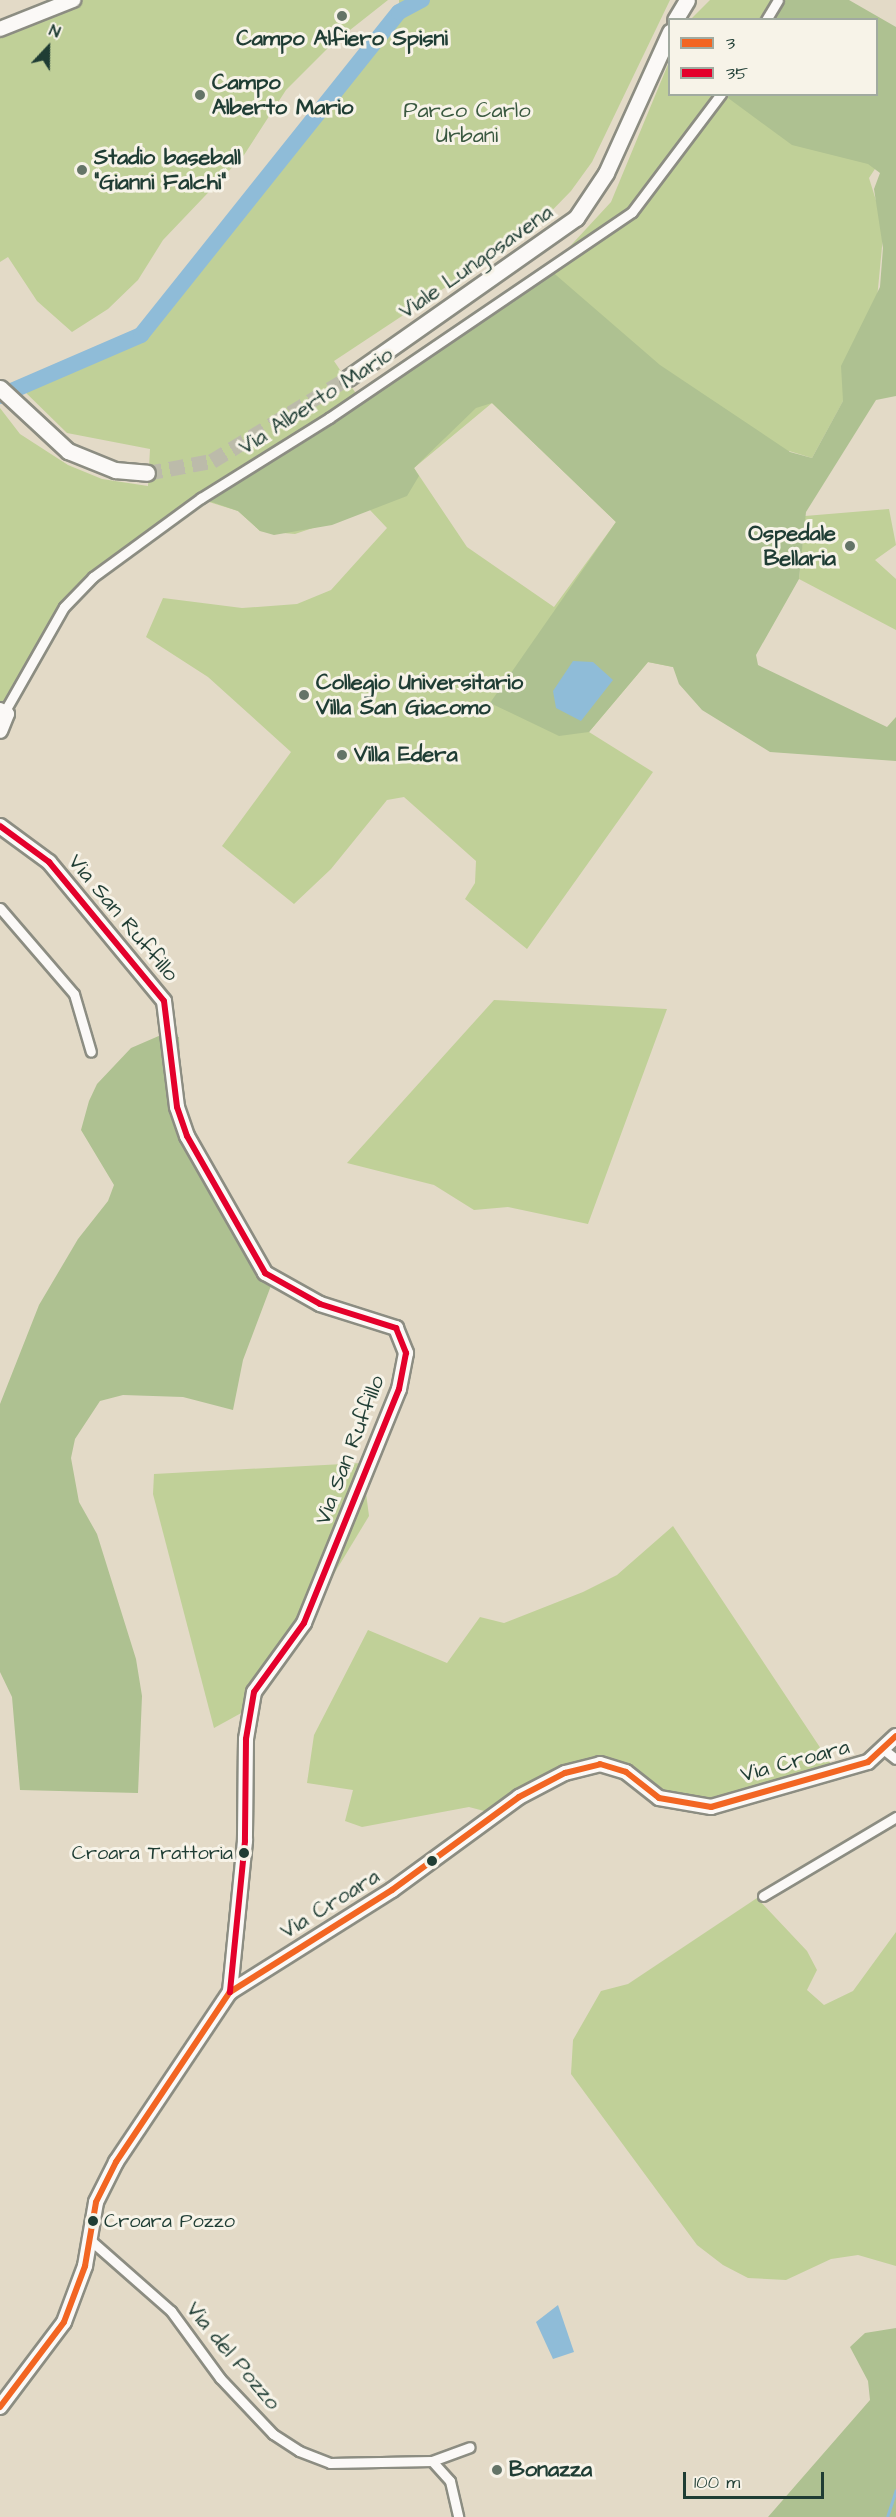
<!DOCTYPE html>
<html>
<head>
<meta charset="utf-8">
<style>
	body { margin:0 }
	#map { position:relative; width:896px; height:2517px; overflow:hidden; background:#e3dac7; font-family:"Architects Daughter",sans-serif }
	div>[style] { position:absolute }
	.green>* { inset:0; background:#c0d098 }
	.forest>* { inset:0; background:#aec191 }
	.water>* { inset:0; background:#8fbcd8 }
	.stream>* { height:3px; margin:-1.5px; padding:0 1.5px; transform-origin:1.5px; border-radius:1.5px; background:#8fbcd8 }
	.river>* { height:16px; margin:-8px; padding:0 8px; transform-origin:8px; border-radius:8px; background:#8fbcd8 }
	.primary-tunnel>* { height:15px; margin-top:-7.5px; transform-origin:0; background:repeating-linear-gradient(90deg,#bcbbaa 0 15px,transparent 0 23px) }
	.roads { filter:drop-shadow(2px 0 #8c8d82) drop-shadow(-2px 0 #8c8d82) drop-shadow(0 2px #8c8d82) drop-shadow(0 -2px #8c8d82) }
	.street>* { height:9px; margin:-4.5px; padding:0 4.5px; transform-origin:4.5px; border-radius:4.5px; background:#fbf9f7 }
	.secondary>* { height:14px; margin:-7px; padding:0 7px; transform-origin:7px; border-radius:7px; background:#fbf9f7 }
	.primary>* { height:15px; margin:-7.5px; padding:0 7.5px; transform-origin:7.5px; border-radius:7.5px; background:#fbf9f7 }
	.bus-1>* { height:6px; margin:-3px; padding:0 3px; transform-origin:3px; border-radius:3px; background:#f26522 }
	.bus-2>* { height:6px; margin:-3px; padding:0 3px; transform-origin:3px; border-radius:3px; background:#e4002b }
	.dots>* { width:16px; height:16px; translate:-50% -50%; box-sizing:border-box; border:3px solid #f7f3e8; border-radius:50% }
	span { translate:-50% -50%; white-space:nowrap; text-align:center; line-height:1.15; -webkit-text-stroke:6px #f7f3e8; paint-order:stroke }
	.bus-label { font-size:20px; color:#1f3d34 }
	.right { translate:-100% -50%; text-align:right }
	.left { translate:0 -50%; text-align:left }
	.poi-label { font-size:22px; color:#1f3d34; font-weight:700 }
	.park-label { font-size:22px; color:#3a5940 }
	.street-label { font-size:22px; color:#1f3d34 }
	.legend { position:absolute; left:668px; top:18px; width:210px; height:78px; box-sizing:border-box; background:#f7f3e8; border:2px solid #a1aaa0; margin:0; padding:8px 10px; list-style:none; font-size:18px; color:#1f3d34 }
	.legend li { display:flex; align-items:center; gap:12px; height:30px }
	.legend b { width:30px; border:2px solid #a1aaa0 }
	.north { position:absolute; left:18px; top:18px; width:60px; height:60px; -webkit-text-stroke:4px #f7f3e8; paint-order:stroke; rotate:22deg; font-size:16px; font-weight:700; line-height:24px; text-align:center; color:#1f3d34 }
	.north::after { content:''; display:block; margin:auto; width:21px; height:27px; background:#1f3d34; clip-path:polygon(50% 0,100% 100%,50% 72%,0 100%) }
	.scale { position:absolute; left:683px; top:2472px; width:141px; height:27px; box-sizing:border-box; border:3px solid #1f3d34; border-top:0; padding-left:8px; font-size:18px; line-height:21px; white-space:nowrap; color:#1f3d34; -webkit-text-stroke:4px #f7f3e8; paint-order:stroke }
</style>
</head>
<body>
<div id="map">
	<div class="green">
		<div style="clip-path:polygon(66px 0,388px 0,331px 45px,286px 90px,244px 155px,163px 240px,138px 280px,108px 309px,72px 332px,37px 301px,8px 257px,0 262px,0 26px)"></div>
		<div style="clip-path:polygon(evenodd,399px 0,670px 0,592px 162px,571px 191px,535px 228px,334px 361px,359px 398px,549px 269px,611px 202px,669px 62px,670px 94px,876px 94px,896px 137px,869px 178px,884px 226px,877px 299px,853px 383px,812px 458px,789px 451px,673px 667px,648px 662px,589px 732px,653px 772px,527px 949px,465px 899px,475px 883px,476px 861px,404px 797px,387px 800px,331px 869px,294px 904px,222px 846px,291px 752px,208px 677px,146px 637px,163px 598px,242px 608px,297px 604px,331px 590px,387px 528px,369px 509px,295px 534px,260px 531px,238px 511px,209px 502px,164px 523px,70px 599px,15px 701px,0 707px,0 408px,20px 434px,68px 465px,102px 479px,148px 486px,150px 449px,67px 433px,20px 387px,141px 335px,399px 12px,399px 0,492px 403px,616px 522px,554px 607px,467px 547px,414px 468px,492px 403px)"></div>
		<div style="clip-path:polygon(710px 0,774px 0,797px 20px,690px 20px)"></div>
		<div style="clip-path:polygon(889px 509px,896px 545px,875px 560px,896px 579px,896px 630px,799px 579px,805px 516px)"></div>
		<div style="clip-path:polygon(494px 1000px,667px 1009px,588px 1224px,508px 1207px,474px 1210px,434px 1185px,347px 1163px)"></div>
		<div style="clip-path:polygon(362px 1463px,369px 1516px,254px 1706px,214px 1728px,153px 1494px,154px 1474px)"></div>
		<div style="clip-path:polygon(673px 1526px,837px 1773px,708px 1802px,653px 1798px,602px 1770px,581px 1771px,488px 1812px,469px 1807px,362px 1827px,345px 1821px,353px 1790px,307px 1783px,314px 1735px,368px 1630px,447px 1663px,480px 1617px,504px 1623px,583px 1592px,617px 1575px)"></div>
		<div style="clip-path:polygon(757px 1898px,807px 1951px,817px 1970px,807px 1990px,824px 2005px,853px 1991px,896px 1932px,896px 2266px,858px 2255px,831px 2259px,786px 2280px,748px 2278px,723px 2265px,697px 2245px,571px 2074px,573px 2040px,601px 1991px,628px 1984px)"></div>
	</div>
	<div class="forest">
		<div style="clip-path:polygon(781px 0,849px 0,896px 27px,896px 396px,876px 400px,806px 512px,799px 579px,756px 655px,758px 665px,887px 727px,896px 717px,896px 761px,770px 752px,702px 710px,679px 684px,673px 667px,648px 662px,589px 732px,559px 736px,490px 703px,616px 522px,492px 403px,476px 408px,414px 468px,419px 476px,407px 496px,332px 525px,274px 535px,260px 531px,238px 511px,203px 499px,549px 269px,660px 365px,790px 452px,812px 458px,843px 401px,841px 366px,880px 287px,883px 248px,874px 189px,880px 173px,868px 164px,792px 145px,724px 95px,876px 94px,876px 20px,769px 19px)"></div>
		<div style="clip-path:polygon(161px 1035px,179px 1037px,183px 1124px,272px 1283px,243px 1360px,233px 1410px,183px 1397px,123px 1395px,100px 1401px,75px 1439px,71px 1458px,79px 1502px,97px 1534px,136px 1659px,142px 1696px,138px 1793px,20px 1790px,12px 1697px,0 1672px,0 1404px,39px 1305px,78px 1239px,108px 1201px,114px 1185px,81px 1130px,89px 1101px,97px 1084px,131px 1048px)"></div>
		<div style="clip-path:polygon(896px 2328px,896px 2517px,768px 2517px,870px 2400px,868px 2381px,850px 2347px,865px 2333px)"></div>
	</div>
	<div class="water">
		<div style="clip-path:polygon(573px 661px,593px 662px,613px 680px,581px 721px,556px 708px,553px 691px)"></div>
		<div style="clip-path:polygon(558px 2305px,574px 2352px,553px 2359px,536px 2322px)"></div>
	</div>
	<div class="stream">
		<div style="left:887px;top:2517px;width:28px;rotate:-72deg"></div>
	</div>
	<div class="river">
		<div style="left:0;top:396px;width:154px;rotate:-23.4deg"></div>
		<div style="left:141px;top:335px;width:413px;rotate:-51.4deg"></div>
		<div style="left:399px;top:12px;width:26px;rotate:-28deg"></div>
	</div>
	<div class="primary-tunnel">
		<div style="left:147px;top:473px;width:66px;rotate:-10.5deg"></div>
		<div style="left:212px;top:461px;width:159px;rotate:-31.4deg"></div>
	</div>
	<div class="roads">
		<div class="street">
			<div style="left:766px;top:20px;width:23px;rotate:-59deg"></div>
			<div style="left:6px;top:709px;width:117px;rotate:-60.4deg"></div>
			<div style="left:64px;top:607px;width:42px;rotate:-46deg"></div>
			<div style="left:93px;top:577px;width:134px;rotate:-36.2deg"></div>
			<div style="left:201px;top:498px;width:151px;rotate:-32deg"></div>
			<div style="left:329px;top:418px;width:366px;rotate:-34.2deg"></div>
			<div style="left:632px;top:212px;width:148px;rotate:-53deg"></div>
			<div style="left:0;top:908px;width:113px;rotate:49.3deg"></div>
			<div style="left:74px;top:994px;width:60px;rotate:73.7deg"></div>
			<div style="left:883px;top:1749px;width:16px;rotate:38deg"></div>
			<div style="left:763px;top:1896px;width:155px;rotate:-30.7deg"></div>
			<div style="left:88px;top:2238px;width:111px;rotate:41.3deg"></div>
			<div style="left:171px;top:2311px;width:83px;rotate:53.8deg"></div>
			<div style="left:220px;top:2378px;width:77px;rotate:46.6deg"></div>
			<div style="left:273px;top:2434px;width:31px;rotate:33deg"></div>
			<div style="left:299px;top:2451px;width:33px;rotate:21deg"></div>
			<div style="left:330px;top:2463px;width:102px;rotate:-1.1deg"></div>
			<div style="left:432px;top:2461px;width:40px;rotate:-20.2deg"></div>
			<div style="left:432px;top:2461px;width:27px;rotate:48deg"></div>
			<div style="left:450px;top:2481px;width:37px;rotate:77deg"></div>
		</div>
		<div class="secondary">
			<div style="left:0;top:29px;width:79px;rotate:-21.7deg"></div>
			<div style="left:0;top:710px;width:8px;rotate:30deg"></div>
			<div style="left:7px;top:714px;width:18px;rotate:112deg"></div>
			<div style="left:0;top:826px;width:61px;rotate:36.3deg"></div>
			<div style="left:49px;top:862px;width:180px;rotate:50.4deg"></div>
			<div style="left:164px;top:1001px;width:107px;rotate:83deg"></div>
			<div style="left:177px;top:1107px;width:31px;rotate:71deg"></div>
			<div style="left:187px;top:1136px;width:158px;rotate:60.3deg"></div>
			<div style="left:265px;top:1273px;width:63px;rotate:29.4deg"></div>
			<div style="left:320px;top:1304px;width:80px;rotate:17.5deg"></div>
			<div style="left:396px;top:1328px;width:27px;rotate:68deg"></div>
			<div style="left:406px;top:1353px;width:37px;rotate:101deg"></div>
			<div style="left:399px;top:1389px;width:253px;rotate:112.1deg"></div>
			<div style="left:304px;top:1623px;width:85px;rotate:125.9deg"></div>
			<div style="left:254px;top:1692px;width:48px;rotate:99.7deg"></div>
			<div style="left:246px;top:1739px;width:102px;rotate:90.6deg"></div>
			<div style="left:245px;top:1841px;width:152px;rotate:95.7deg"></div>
			<div style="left:0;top:2407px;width:106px;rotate:-53deg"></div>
			<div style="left:64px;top:2322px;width:60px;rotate:-69.4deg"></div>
			<div style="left:85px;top:2266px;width:65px;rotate:-80.2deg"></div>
			<div style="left:96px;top:2202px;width:45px;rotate:-63.4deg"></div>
			<div style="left:116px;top:2162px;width:205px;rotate:-56.2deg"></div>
			<div style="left:230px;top:1992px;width:191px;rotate:-32.2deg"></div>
			<div style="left:392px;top:1890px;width:157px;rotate:-36.2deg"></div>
			<div style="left:519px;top:1797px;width:52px;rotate:-27.6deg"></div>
			<div style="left:565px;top:1773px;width:36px;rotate:-14deg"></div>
			<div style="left:600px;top:1764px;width:27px;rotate:17deg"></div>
			<div style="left:626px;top:1772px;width:42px;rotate:38.2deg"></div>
			<div style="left:659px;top:1798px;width:53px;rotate:9.8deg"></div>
			<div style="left:711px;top:1807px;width:163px;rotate:-16deg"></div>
			<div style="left:868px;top:1762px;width:38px;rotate:-43deg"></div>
		</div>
		<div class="primary">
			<div style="left:675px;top:20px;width:23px;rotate:-59deg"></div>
			<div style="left:348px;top:378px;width:279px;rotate:-35.1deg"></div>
			<div style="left:576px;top:218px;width:54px;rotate:-56.3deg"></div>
			<div style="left:606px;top:173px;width:155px;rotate:-65.6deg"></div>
			<div style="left:0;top:388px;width:93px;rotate:42.8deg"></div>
			<div style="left:68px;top:451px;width:51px;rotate:22deg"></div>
			<div style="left:115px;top:470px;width:32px;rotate:5deg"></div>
		</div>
	</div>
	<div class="bus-1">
		<div style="left:0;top:2407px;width:106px;rotate:-53deg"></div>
		<div style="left:64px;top:2322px;width:60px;rotate:-69.4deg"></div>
		<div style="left:85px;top:2266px;width:65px;rotate:-80.2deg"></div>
		<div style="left:96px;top:2202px;width:45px;rotate:-63.4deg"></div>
		<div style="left:116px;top:2162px;width:205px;rotate:-56.2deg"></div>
		<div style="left:230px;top:1992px;width:191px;rotate:-32.2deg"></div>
		<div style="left:392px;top:1890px;width:157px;rotate:-36.2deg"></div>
		<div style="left:519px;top:1797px;width:52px;rotate:-27.6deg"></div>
		<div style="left:565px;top:1773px;width:36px;rotate:-14deg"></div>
		<div style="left:600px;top:1764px;width:27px;rotate:17deg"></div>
		<div style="left:626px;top:1772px;width:42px;rotate:38.2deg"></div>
		<div style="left:659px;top:1798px;width:53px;rotate:9.8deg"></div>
		<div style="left:711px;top:1807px;width:163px;rotate:-16deg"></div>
		<div style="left:868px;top:1762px;width:38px;rotate:-43deg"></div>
	</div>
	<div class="bus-2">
		<div style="left:0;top:826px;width:61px;rotate:36.3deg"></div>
		<div style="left:49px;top:862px;width:180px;rotate:50.4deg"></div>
		<div style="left:164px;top:1001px;width:107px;rotate:83deg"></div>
		<div style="left:177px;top:1107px;width:31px;rotate:71deg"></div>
		<div style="left:187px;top:1136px;width:158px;rotate:60.3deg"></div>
		<div style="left:265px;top:1273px;width:63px;rotate:29.4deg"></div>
		<div style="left:320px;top:1304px;width:80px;rotate:17.5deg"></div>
		<div style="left:396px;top:1328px;width:27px;rotate:68deg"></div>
		<div style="left:406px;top:1353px;width:37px;rotate:101deg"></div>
		<div style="left:399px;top:1389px;width:253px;rotate:112.1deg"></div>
		<div style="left:304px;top:1623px;width:85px;rotate:125.9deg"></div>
		<div style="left:254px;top:1692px;width:48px;rotate:99.7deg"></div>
		<div style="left:246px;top:1739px;width:102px;rotate:90.6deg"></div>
		<div style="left:245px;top:1841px;width:152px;rotate:95.7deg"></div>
	</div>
	<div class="dots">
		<div style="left:342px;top:16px;background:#647467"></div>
		<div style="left:200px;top:95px;background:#647467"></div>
		<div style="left:82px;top:170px;background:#647467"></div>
		<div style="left:850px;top:546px;background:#647467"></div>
		<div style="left:304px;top:695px;background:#647467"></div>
		<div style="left:342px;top:755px;background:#647467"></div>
		<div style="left:244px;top:1853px;background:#1f3d34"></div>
		<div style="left:432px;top:1861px;background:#1f3d34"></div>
		<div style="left:93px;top:2221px;background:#1f3d34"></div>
		<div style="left:497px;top:2470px;background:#647467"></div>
	</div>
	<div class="bus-label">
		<span class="right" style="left:233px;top:1853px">Croara Trattoria</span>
		<span class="left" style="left:104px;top:2221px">Croara Pozzo</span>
	</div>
	<div class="poi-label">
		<span style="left:342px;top:39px">Campo Alfiero Spisni</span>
		<span class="left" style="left:212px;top:95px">Campo<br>Alberto Mario</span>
		<span class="left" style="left:94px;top:170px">Stadio baseball<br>"Gianni Falchi"</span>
		<span class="right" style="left:836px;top:546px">Ospedale<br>Bellaria</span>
		<span class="left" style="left:316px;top:695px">Collegio Universitario<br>Villa San Giacomo</span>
		<span class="left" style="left:354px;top:755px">Villa Edera</span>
		<span class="left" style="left:509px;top:2470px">Bonazza</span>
	</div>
	<div class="park-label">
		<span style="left:467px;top:123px">Parco Carlo<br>Urbani</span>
	</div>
	<div class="street-label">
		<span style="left:476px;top:262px;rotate:-35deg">Viale Lungosavena</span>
		<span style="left:316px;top:401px;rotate:-33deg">Via Alberto Mario</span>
		<span style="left:123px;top:918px;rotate:50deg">Via San Ruffillo</span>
		<span style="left:350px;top:1450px;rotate:-69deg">Via San Ruffillo</span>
		<span style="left:795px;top:1761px;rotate:-15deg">Via Croara</span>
		<span style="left:330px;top:1904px;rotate:-32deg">Via Croara</span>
		<span style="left:233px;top:2356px;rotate:50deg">Via del Pozzo</span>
	</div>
	<ul class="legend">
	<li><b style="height:8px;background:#f26522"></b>3</li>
	<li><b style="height:8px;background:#e4002b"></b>35</li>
	</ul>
	<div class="north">N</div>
	<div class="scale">100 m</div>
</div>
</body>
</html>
